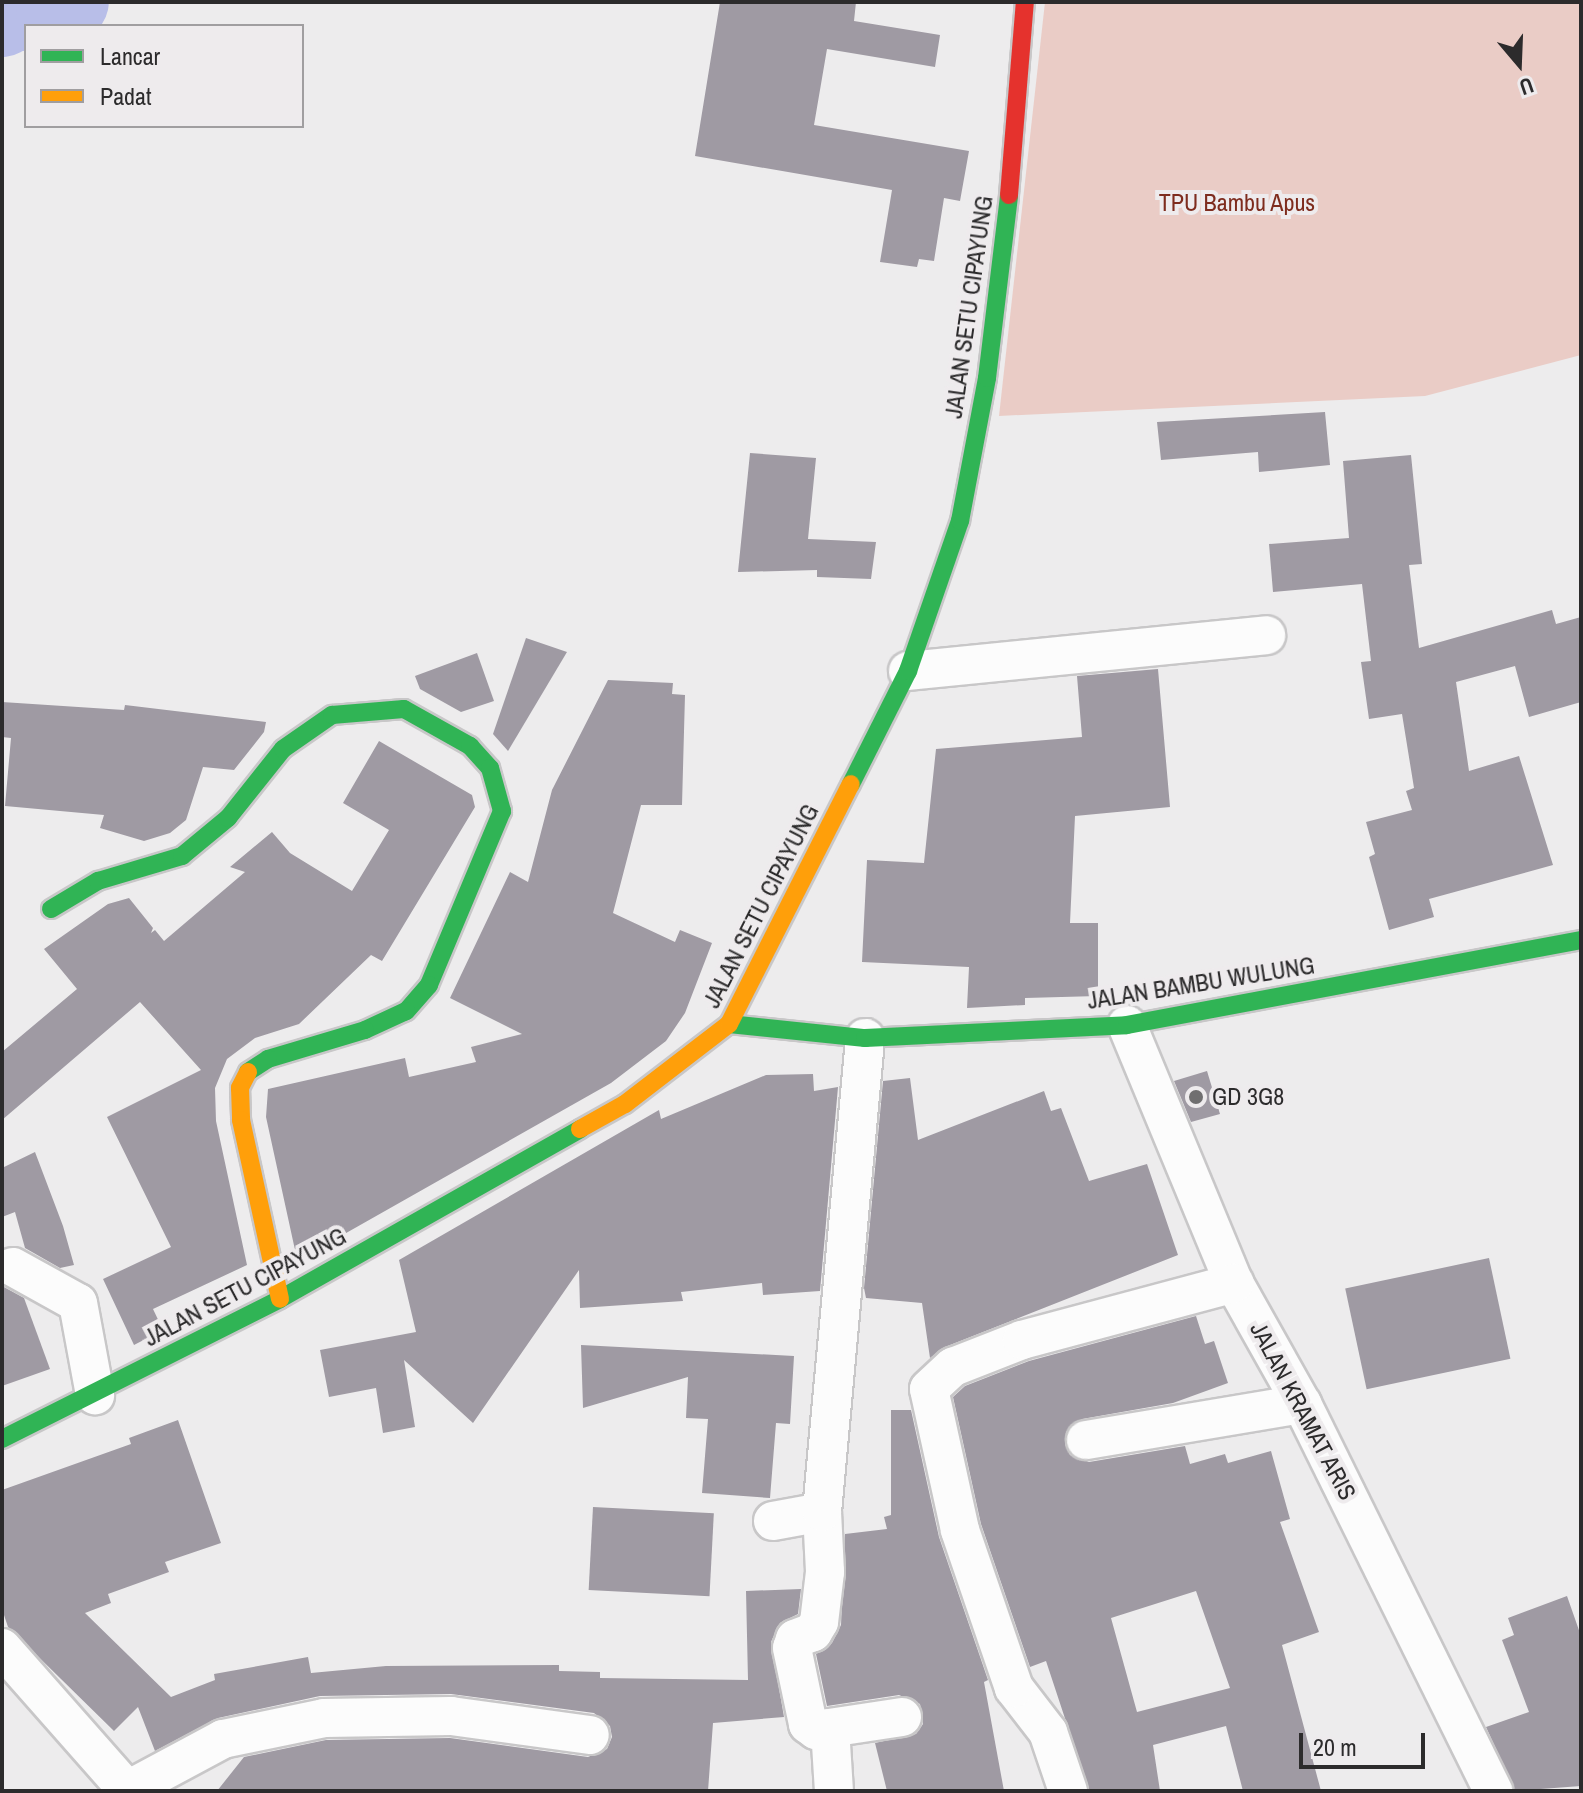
<!DOCTYPE html>
<html>
<head>
<meta charset="utf-8">
<style>
	body { margin:0 }
	#map { position:relative; width:1583px; height:1793px; overflow:hidden; background:#edeced; font-family:"Archivo Narrow",sans-serif }
	div>[style] { position:absolute }
	.green>* { inset:0; background:#eaccc6 }
	.river>* { height:76px; margin:-38px; padding:0 38px; transform-origin:38px; border-radius:38px; background:#b8bee8 }
	.building>* { inset:0; background:#9f9aa3; transform-origin:0 0 }
	.roads { filter:drop-shadow(2px 0 #c8c7c8) drop-shadow(-2px 0 #c8c7c8) drop-shadow(0 2px #c8c7c8) drop-shadow(0 -2px #c8c7c8) }
	.street>* { height:38px; margin:-19px; padding:0 19px; transform-origin:19px; border-radius:19px; background:#fcfcfc }
	.fast>* { height:18px; margin:-9px; padding:0 9px; transform-origin:9px; border-radius:9px; background:#30b455 }
	.slow>* { height:18px; margin:-9px; padding:0 9px; transform-origin:9px; border-radius:9px; background:#ff9f0a }
	.jam>* { height:18px; margin:-9px; padding:0 9px; transform-origin:9px; border-radius:9px; background:#e5322d }
	.dots>* { width:22px; height:22px; translate:-50% -50%; box-sizing:border-box; border:4px solid #eeebed; border-radius:50% }
	span { translate:-50% -50%; white-space:nowrap; text-align:center; line-height:1.15; -webkit-text-stroke:8px #eeebed; paint-order:stroke }
	.park-label { font-size:24px; color:#7e2c1e }
	.street-label { font-size:24px; color:#2c2b2c }
	.poi-label { font-size:24px; color:#2c2b2c }
	.left { translate:0 -50%; text-align:left }
	.frame { position:absolute; inset:0; border:4px solid #2c2b2c; pointer-events:none }
	.legend { position:absolute; left:24px; top:24px; width:280px; height:104px; box-sizing:border-box; background:#eeebed; border:2px solid #a09ea0; margin:0; padding:10px 14px; list-style:none; font-size:24px; color:#2c2b2c }
	.legend li { display:flex; align-items:center; gap:16px; height:40px }
	.legend b { width:40px; border:2px solid #a09ea0 }
	.north { position:absolute; left:1479px; top:24px; width:80px; height:80px; -webkit-text-stroke:6px #eeebed; paint-order:stroke; rotate:161deg; font-size:22px; font-weight:700; line-height:32px; text-align:center; color:#2c2b2c }
	.north::after { content:''; display:block; margin:auto; width:28px; height:36px; background:#2c2b2c; clip-path:polygon(50% 0,100% 100%,50% 72%,0 100%) }
	.scale { position:absolute; left:1299px; top:1733px; width:126px; height:36px; box-sizing:border-box; border:4px solid #2c2b2c; border-top:0; padding-left:10px; font-size:24px; line-height:28px; white-space:nowrap; color:#2c2b2c; -webkit-text-stroke:6px #eeebed; paint-order:stroke }
</style>
</head>
<body>
<div id="map">
	<div class="green">
		<div style="clip-path:polygon(1045px 2px,1581px 2px,1581px 355px,1425px 396px,999px 416px)"></div>
	</div>
	<div class="river">
		<div style="left:2px;top:19px;width:13px;rotate:-29deg"></div>
		<div style="left:13px;top:13px;width:41px"></div>
		<div style="left:54px;top:13px;width:20px;rotate:-33deg"></div>
	</div>
	<div class="building">
		<div style="clip-path:polygon(720px 2px,856px 2px,854px 21px,940px 35px,935px 67px,827px 49px,814px 125px,969px 151px,960px 201px,944px 198px,934px 261px,919px 259px,917px 267px,880px 262px,892px 190px,695px 156px)"></div>
		<div style="clip-path:polygon(1325px 412px,1330px 465px,1259px 472px,1258px 452px,1161px 460px,1157px 422px)"></div>
		<div style="clip-path:polygon(750px 453px,816px 458px,808px 539px,876px 542px,871px 579px,817px 577px,817px 570px,738px 572px)"></div>
		<div style="clip-path:polygon(1411px 455px,1422px 564px,1409px 565px,1419px 648px,1552px 610px,1556px 624px,1581px 617px,1581px 702px,1529px 717px,1515px 666px,1456px 682px,1469px 771px,1519px 756px,1553px 865px,1429px 899px,1434px 917px,1389px 930px,1369px 857px,1375px 854px,1366px 822px,1412px 810px,1406px 791px,1414px 788px,1402px 714px,1369px 719px,1361px 662px,1371px 661px,1362px 584px,1273px 592px,1269px 544px,1349px 538px,1343px 461px)"></div>
		<div style="clip-path:polygon(526px 638px,567px 652px,508px 751px,493px 734px)"></div>
		<div style="clip-path:polygon(477px 653px,494px 701px,461px 712px,420px 689px,415px 676px)"></div>
		<div style="clip-path:polygon(1158px 669px,1170px 807px,1075px 816px,1070px 923px,1098px 923px,1098px 996px,1025px 998px,1025px 1005px,967px 1008px,969px 967px,862px 962px,867px 860px,924px 863px,936px 749px,1082px 737px,1077px 676px)"></div>
		<div style="clip-path:polygon(608px 680px,673px 683px,672px 694px,685px 695px,682px 805px,641px 805px,613px 913px,675px 942px,680px 930px,712px 943px,685px 1013px,666px 1041px,611px 1083px,332px 1241px,295px 1250px,266px 1117px,268px 1089px,405px 1058px,409px 1077px,476px 1062px,471px 1047px,522px 1034px,450px 998px,510px 872px,528px 882px,552px 790px)"></div>
		<div style="clip-path:polygon(2px 702px,124px 710px,125px 705px,266px 722px,264px 732px,234px 770px,203px 767px,186px 820px,170px 833px,144px 841px,100px 828px,104px 815px,5px 806px,11px 738px,2px 737px)"></div>
		<div style="clip-path:polygon(379px 741px,472px 795px,475px 807px,382px 961px,371px 955px,299px 1024px,255px 1038px,227px 1059px,215px 1088px,216px 1121px,247px 1265px,153px 1309px,163px 1330px,134px 1345px,103px 1279px,171px 1247px,107px 1117px,201px 1070px,140px 1002px,2px 1120px,2px 1052px,77px 989px,44px 949px,108px 904px,129px 898px,153px 928px,151px 933px,155px 930px,164px 941px,245px 872px,230px 867px,272px 832px,290px 853px,352px 891px,389px 830px,343px 803px)"></div>
		<div style="clip-path:polygon(1207px 1071px,1220px 1114px,1191px 1122px,1174px 1081px)"></div>
		<div style="clip-path:polygon(813px 1074px,814px 1091px,838px 1087px,820px 1291px,763px 1295px,762px 1283px,681px 1292px,683px 1301px,580px 1308px,579px 1270px,473px 1423px,404px 1360px,415px 1427px,383px 1433px,376px 1388px,329px 1397px,320px 1350px,416px 1332px,399px 1260px,659px 1110px,661px 1119px,766px 1075px)"></div>
		<div style="clip-path:polygon(910px 1078px,918px 1140px,1044px 1091px,1051px 1111px,1061px 1108px,1089px 1181px,1147px 1164px,1178px 1255px,945px 1347px,930px 1358px,922px 1303px,866px 1298px,864px 1288px,883px 1081px)"></div>
		<div style="clip-path:polygon(35px 1152px,63px 1226px,74px 1265px,60px 1268px,25px 1248px,15px 1212px,2px 1217px,2px 1168px)"></div>
		<div style="left:1489px;top:1258px;width:103px;height:147px;rotate:78deg"></div>
		<div style="clip-path:polygon(2px 1286px,24px 1298px,50px 1369px,2px 1386px)"></div>
		<div style="clip-path:polygon(evenodd,1196px 1316px,1205px 1344px,1214px 1341px,1228px 1383px,1173px 1403px,1082px 1419px,1066px 1432px,1065px 1444px,1070px 1455px,1089px 1462px,1185px 1446px,1190px 1464px,1225px 1454px,1228px 1463px,1271px 1451px,1290px 1519px,1280px 1522px,1319px 1632px,1282px 1645px,1321px 1791px,1243px 1791px,1226px 1726px,1153px 1745px,1160px 1791px,1089px 1791px,1046px 1661px,1030px 1667px,981px 1524px,953px 1397px,965px 1386px,1029px 1361px,1196px 1316px,1196px 1591px,1230px 1688px,1137px 1712px,1111px 1618px,1196px 1591px)"></div>
		<div style="clip-path:polygon(581px 1345px,794px 1356px,790px 1424px,776px 1423px,770px 1498px,702px 1493px,708px 1419px,686px 1418px,688px 1377px,583px 1408px)"></div>
		<div style="clip-path:polygon(891px 1410px,911px 1410px,939px 1537px,988px 1680px,984px 1682px,1004px 1791px,887px 1791px,875px 1743px,916px 1734px,923px 1724px,920px 1704px,899px 1695px,827px 1706px,816px 1654px,832px 1643px,841px 1625px,845px 1534px,887px 1529px,884px 1517px,891px 1515px)"></div>
		<div style="clip-path:polygon(178px 1420px,221px 1543px,165px 1562px,169px 1572px,108px 1594px,111px 1603px,85px 1613px,171px 1697px,215px 1680px,214px 1674px,308px 1657px,311px 1673px,386px 1666px,559px 1665px,559px 1671px,600px 1672px,600px 1678px,748px 1680px,746px 1591px,801px 1589px,798px 1614px,780px 1623px,771px 1642px,784px 1717px,713px 1723px,708px 1791px,217px 1791px,244px 1757px,326px 1740px,450px 1738px,588px 1757px,607px 1749px,612px 1737px,610px 1726px,594px 1713px,451px 1694px,320px 1696px,218px 1718px,155px 1751px,138px 1707px,114px 1731px,8px 1627px,2px 1609px,2px 1490px,131px 1444px,129px 1438px)"></div>
		<div style="left:593px;top:1507px;width:121px;height:83px;rotate:3deg"></div>
		<div style="clip-path:polygon(1567px 1596px,1581px 1636px,1581px 1786px,1515px 1791px,1486px 1727px,1529px 1712px,1502px 1640px,1514px 1635px,1508px 1618px)"></div>
	</div>
	<div class="roads">
		<div class="street">
			<div style="left:908px;top:671px;width:360px;rotate:-5.7deg"></div>
			<div style="left:1127px;top:1025px;width:279px;rotate:67.5deg"></div>
			<div style="left:1234px;top:1283px;width:139px;rotate:60.7deg"></div>
			<div style="left:1302px;top:1404px;width:432px;rotate:63.7deg"></div>
			<div style="left:13px;top:1267px;width:74px;rotate:29deg"></div>
			<div style="left:78px;top:1303px;width:94px;rotate:79.5deg"></div>
			<div style="left:1086px;top:1440px;width:219px;rotate:-9.5deg"></div>
			<div style="left:822px;top:1512px;width:60px;rotate:87.1deg"></div>
			<div style="left:825px;top:1572px;width:50px;rotate:96.8deg"></div>
			<div style="left:819px;top:1622px;width:12px;rotate:121deg"></div>
			<div style="left:813px;top:1632px;width:19px;rotate:159deg"></div>
			<div style="left:795px;top:1639px;width:9px;rotate:108deg"></div>
			<div style="left:792px;top:1648px;width:78px;rotate:78.1deg"></div>
			<div style="left:808px;top:1724px;width:10px;rotate:37deg"></div>
			<div style="left:816px;top:1730px;width:87px;rotate:-8.6deg"></div>
			<div style="left:773px;top:1521px;width:50px;rotate:-10.4deg"></div>
			<div style="left:822px;top:1512px;width:476px;rotate:-84.8deg"></div>
			<div style="left:2px;top:1648px;width:191px;rotate:48.6deg"></div>
			<div style="left:830px;top:1728px;width:63px;rotate:86.4deg"></div>
			<div style="left:126px;top:1791px;width:110px;rotate:-28.2deg"></div>
			<div style="left:223px;top:1739px;width:103px;rotate:-11.7deg"></div>
			<div style="left:324px;top:1718px;width:127px;rotate:-0.9deg"></div>
			<div style="left:451px;top:1716px;width:140px;rotate:7.8deg"></div>
			<div style="left:1068px;top:1791px;width:62px;rotate:-108.7deg"></div>
			<div style="left:1048px;top:1732px;width:56px;rotate:-127.7deg"></div>
			<div style="left:1014px;top:1688px;width:167px;rotate:-108.9deg"></div>
			<div style="left:960px;top:1530px;width:144px;rotate:-102.4deg"></div>
			<div style="left:929px;top:1389px;width:33px;rotate:-43deg"></div>
			<div style="left:953px;top:1367px;width:74px;rotate:-21.4deg"></div>
			<div style="left:1022px;top:1340px;width:220px;rotate:-15deg"></div>
		</div>
		<div class="fast">
			<div style="left:851px;top:784px;width:127px;rotate:-63.2deg"></div>
			<div style="left:908px;top:671px;width:159px;rotate:-70.9deg"></div>
			<div style="left:960px;top:521px;width:146px;rotate:-79.3deg"></div>
			<div style="left:987px;top:378px;width:184px;rotate:-83.1deg"></div>
			<div style="left:51px;top:909px;width:55px;rotate:-30.8deg"></div>
			<div style="left:98px;top:881px;width:88px;rotate:-16.6deg"></div>
			<div style="left:182px;top:856px;width:60px;rotate:-39.6deg"></div>
			<div style="left:228px;top:818px;width:88px;rotate:-51.4deg"></div>
			<div style="left:283px;top:749px;width:60px;rotate:-34.8deg"></div>
			<div style="left:332px;top:715px;width:72px;rotate:-4.8deg"></div>
			<div style="left:404px;top:709px;width:76px;rotate:29.3deg"></div>
			<div style="left:470px;top:746px;width:30px;rotate:48deg"></div>
			<div style="left:490px;top:768px;width:45px;rotate:74.4deg"></div>
			<div style="left:502px;top:811px;width:189px;rotate:112.8deg"></div>
			<div style="left:429px;top:985px;width:35px;rotate:131deg"></div>
			<div style="left:406px;top:1011px;width:45px;rotate:155.1deg"></div>
			<div style="left:365px;top:1030px;width:101px;rotate:163.4deg"></div>
			<div style="left:268px;top:1059px;width:24px;rotate:147deg"></div>
			<div style="left:729px;top:1024px;width:137px;rotate:5.9deg"></div>
			<div style="left:865px;top:1038px;width:262px;rotate:-2.8deg"></div>
			<div style="left:1127px;top:1025px;width:462px;rotate:-10.6deg"></div>
			<div style="left:2px;top:1439px;width:311px;rotate:-26.7deg"></div>
			<div style="left:280px;top:1299px;width:345px;rotate:-29.5deg"></div>
		</div>
		<div class="slow">
			<div style="left:248px;top:1072px;width:18px;rotate:117deg"></div>
			<div style="left:240px;top:1088px;width:32px;rotate:88deg"></div>
			<div style="left:241px;top:1120px;width:183px;rotate:77.7deg"></div>
			<div style="left:580px;top:1129px;width:51px;rotate:-29.1deg"></div>
			<div style="left:625px;top:1104px;width:131px;rotate:-37.6deg"></div>
			<div style="left:729px;top:1024px;width:269px;rotate:-63.1deg"></div>
		</div>
		<div class="jam">
			<div style="left:1009px;top:195px;width:194px;rotate:-85.3deg"></div>
		</div>
	</div>
	<div class="dots">
		<div style="left:1196px;top:1097px;background:#706f70"></div>
	</div>
	<div class="park-label">
		<span style="left:1237px;top:203px">TPU Bambu Apus</span>
	</div>
	<div class="street-label">
		<span style="left:969px;top:307px;rotate:-82deg">JALAN SETU CIPAYUNG</span>
		<span style="left:761px;top:906px;rotate:-63deg">JALAN SETU CIPAYUNG</span>
		<span style="left:1201px;top:983px;rotate:-9deg">JALAN BAMBU WULUNG</span>
		<span style="left:245px;top:1287px;rotate:-28deg">JALAN SETU CIPAYUNG</span>
		<span style="left:1303px;top:1411px;rotate:62deg">JALAN KRAMAT ARIS</span>
	</div>
	<div class="poi-label">
		<span class="left" style="left:1212px;top:1097px">GD 3G8</span>
	</div>
	<div class="frame"></div>
	<ul class="legend">
	<li><b style="height:10px;background:#30b455"></b>Lancar</li>
	<li><b style="height:10px;background:#ff9f0a"></b>Padat</li>
	</ul>
	<div class="north">U</div>
	<div class="scale">20 m</div>
</div>
</body>
</html>
